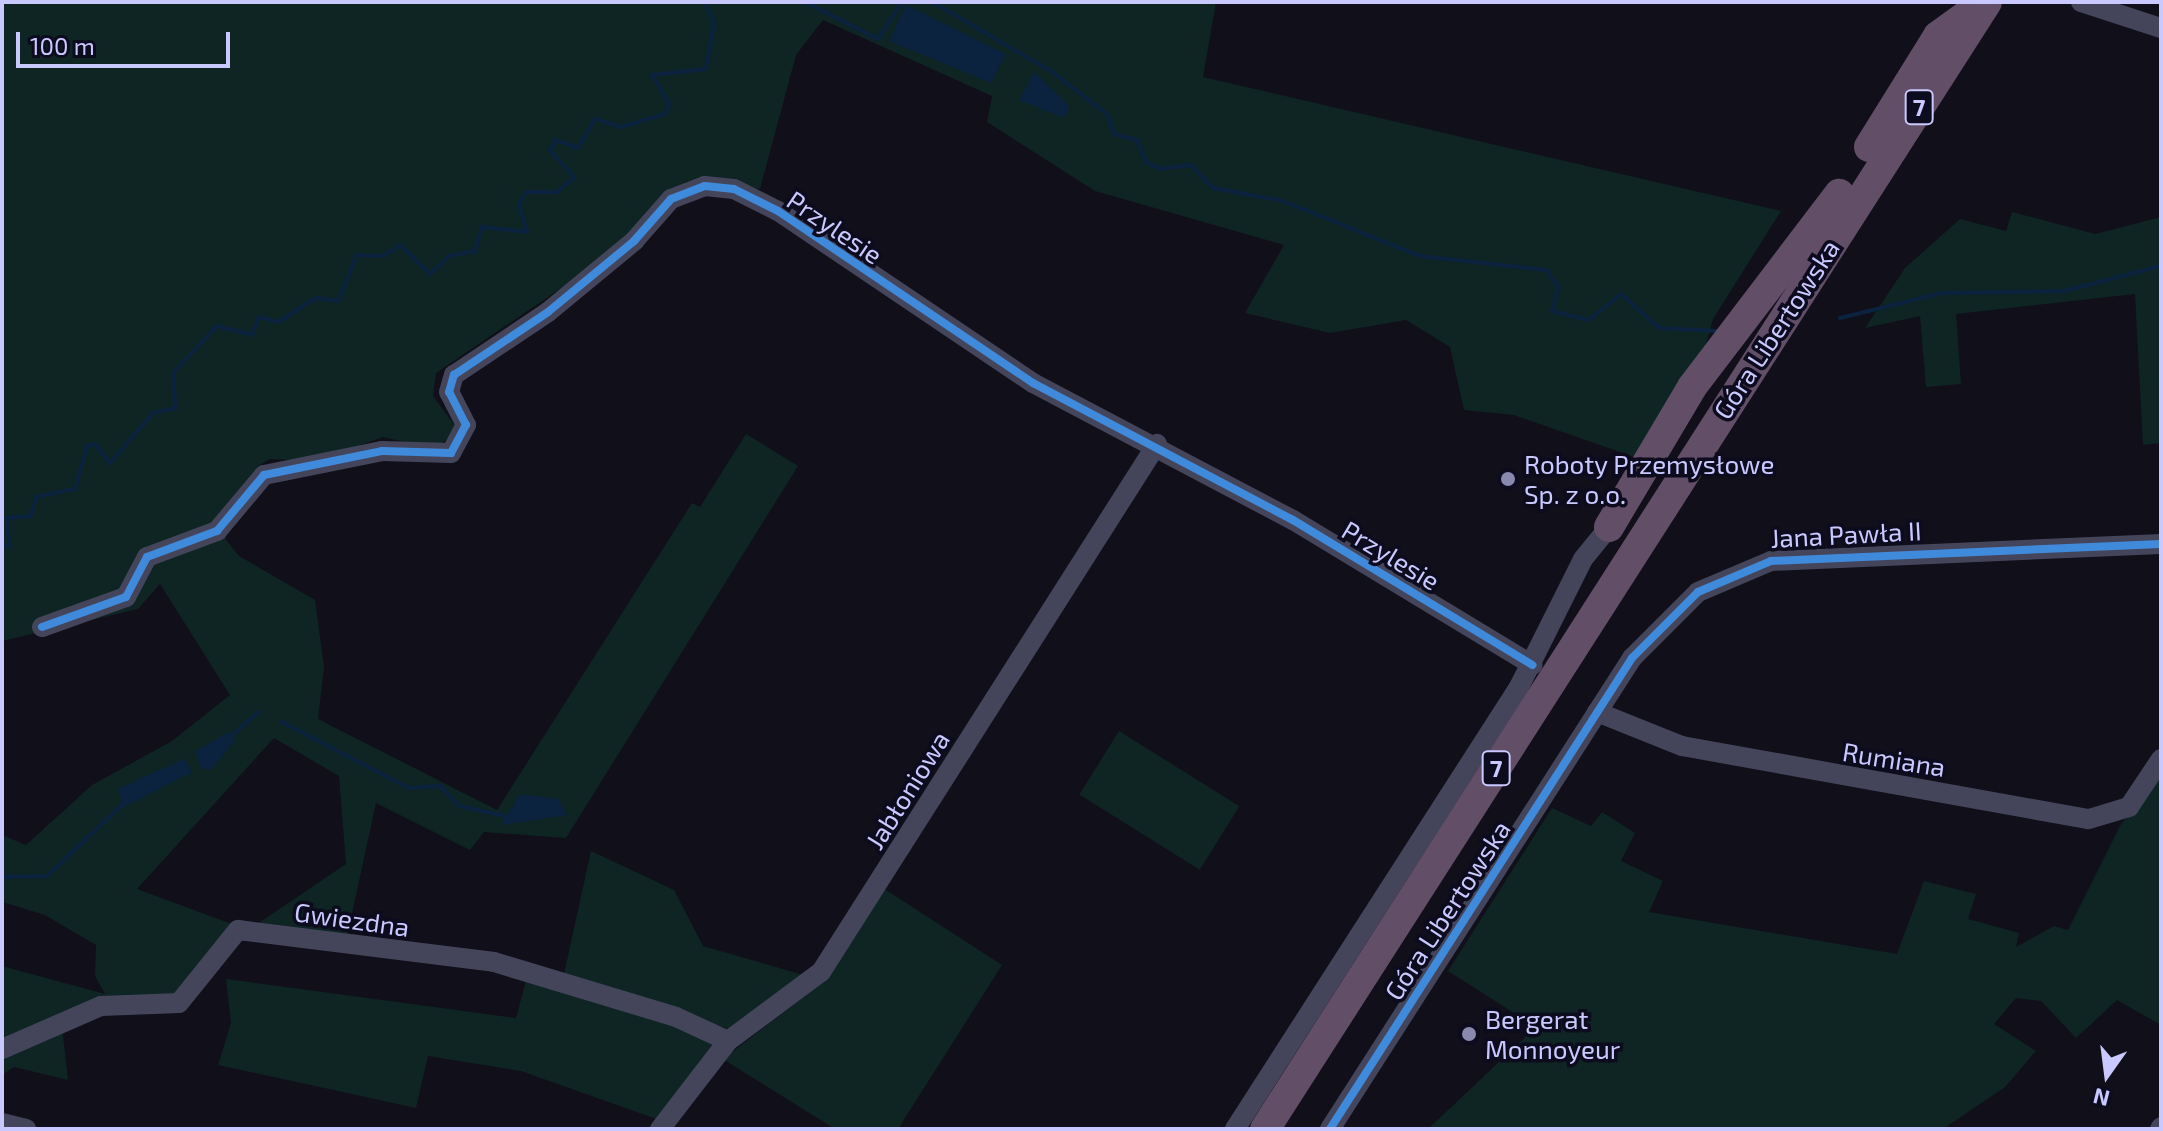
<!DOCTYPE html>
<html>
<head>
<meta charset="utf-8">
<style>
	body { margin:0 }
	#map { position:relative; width:2163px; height:1131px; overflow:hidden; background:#100f1a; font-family:"Exo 2",sans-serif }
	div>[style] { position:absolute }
	.green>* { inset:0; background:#0e2524; transform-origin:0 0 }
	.water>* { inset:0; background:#0b233f }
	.stream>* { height:4px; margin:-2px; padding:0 2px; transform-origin:2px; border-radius:2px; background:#0b233f }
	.minor>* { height:20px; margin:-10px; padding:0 10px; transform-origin:10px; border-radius:10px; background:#44455b }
	.highway>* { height:30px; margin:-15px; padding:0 15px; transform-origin:15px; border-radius:15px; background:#634e68 }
	.cycleway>* { height:8px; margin:-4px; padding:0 4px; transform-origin:4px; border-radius:4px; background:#408adc }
	.dots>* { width:22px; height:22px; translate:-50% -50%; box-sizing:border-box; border:4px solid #0d0b1e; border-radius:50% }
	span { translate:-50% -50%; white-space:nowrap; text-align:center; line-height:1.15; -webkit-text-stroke:7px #0d0b1e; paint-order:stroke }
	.shield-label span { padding:2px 6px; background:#0d0b1e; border:2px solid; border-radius:6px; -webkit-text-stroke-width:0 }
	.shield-label { font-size:24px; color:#cac9ff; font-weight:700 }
	.street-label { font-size:26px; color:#cac9ff }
	.poi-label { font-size:26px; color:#cac9ff }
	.left { translate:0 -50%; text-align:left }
	.frame { position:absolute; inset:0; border:4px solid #cac9ff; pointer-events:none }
	.north { position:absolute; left:2067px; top:1035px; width:80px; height:80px; -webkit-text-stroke:6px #0d0b1e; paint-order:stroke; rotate:194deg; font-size:22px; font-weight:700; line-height:32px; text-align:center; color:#cac9ff }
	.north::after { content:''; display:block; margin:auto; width:28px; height:36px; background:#cac9ff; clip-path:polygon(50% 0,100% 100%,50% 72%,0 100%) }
	.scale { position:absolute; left:16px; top:32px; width:214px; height:36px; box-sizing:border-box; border:4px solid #cac9ff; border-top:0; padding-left:10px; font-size:24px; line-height:28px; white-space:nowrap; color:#cac9ff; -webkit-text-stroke:6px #0d0b1e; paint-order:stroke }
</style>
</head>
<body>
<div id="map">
	<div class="green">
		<div style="clip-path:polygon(2px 2px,1216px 2px,1203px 77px,1781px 211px,1713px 319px,1700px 366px,1637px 458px,1514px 415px,1464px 410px,1450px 347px,1406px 320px,1330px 333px,1245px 313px,1284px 245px,1095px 191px,987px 122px,992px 96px,823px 20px,796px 55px,760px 189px,686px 182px,579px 276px,436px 373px,433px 396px,458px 430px,435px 449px,383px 437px,315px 461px,270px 459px,258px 466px,227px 517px,226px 540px,239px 556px,315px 600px,324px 667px,318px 719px,497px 810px,692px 503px,700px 507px,746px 434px,798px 466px,566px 838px,484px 832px,470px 850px,376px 803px,346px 941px,253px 927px,346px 864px,339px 776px,274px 738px,137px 889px,232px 924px,176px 998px,107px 1001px,2px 1044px,2px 966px,105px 994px,95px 976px,96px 945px,45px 915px,2px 902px,2px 835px,26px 845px,92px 785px,172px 741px,230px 695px,160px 584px,138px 609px,2px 641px)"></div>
		<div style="clip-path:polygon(2012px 212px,2095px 234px,2161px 217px,2161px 443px,2143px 445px,2135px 294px,1956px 314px,1961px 384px,1926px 387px,1920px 316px,1865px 328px,1905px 268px,1960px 219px,2006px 231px)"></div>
		<div style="left:1119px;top:731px;width:142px;height:75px;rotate:32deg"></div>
		<div style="clip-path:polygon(2161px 778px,2161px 1025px,2117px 1000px,2076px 1038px,2041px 1001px,2016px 998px,1994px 1024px,2036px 1051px,2005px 1087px,1943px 1129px,1428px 1129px,1536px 1027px,1448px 971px,1552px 808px,1591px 826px,1602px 812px,1635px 833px,1621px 861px,1663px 881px,1649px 912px,1897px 954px,1924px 881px,1976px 894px,1968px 919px,2019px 933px,2016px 947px,2054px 926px,2068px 930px,2121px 824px)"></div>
		<div style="clip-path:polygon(591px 851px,674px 890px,703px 946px,811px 977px,734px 1031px,564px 974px)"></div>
		<div style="clip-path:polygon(883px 888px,1002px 965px,898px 1129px,835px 1129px,723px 1059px,826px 980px)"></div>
		<div style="clip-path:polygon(528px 973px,728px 1041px,665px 1122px,521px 1071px,428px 1056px,416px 1108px,218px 1065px,231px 1023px,226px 979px,516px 1018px)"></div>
		<div style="clip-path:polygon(62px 1027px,68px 1080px,14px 1067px,2px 1075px,2px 1054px)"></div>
	</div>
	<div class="water">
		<div style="clip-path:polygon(906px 5px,1006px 54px,991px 83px,889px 41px)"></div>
		<div style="clip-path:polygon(1034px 72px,1069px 106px,1064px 118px,1019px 100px)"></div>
		<div style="clip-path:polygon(228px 732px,235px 740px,211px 770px,201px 768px,195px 752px)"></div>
		<div style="clip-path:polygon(184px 759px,192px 772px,124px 807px,118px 789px)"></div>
		<div style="clip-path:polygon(520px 794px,558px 799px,567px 815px,501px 825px)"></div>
	</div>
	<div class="stream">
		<div style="left:805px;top:2px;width:82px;rotate:26.9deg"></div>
		<div style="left:878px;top:39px;width:44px;rotate:-57deg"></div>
		<div style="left:932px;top:2px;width:138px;rotate:30.1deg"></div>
		<div style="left:1051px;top:71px;width:72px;rotate:37.7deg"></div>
		<div style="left:1108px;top:115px;width:20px;rotate:72deg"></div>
		<div style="left:1114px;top:134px;width:24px;rotate:15deg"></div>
		<div style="left:1137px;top:140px;width:24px;rotate:68deg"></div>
		<div style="left:1146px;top:162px;width:17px;rotate:25deg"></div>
		<div style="left:1161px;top:169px;width:30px;rotate:-8deg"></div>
		<div style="left:1191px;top:165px;width:32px;rotate:46deg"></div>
		<div style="left:1213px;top:188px;width:71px;rotate:10.5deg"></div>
		<div style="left:1283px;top:201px;width:148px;rotate:21.9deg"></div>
		<div style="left:1420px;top:256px;width:127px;rotate:6.3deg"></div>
		<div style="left:1546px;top:270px;width:20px;rotate:53deg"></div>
		<div style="left:1558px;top:286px;width:26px;rotate:103deg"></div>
		<div style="left:1552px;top:311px;width:38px;rotate:14deg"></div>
		<div style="left:1589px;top:320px;width:41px;rotate:-39.1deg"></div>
		<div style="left:1621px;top:294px;width:51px;rotate:41.8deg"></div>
		<div style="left:1659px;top:328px;width:58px;rotate:3deg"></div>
		<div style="left:1840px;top:318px;width:105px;rotate:-13.8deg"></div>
		<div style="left:1942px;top:293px;width:122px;rotate:-0.9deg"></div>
		<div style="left:2064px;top:291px;width:100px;rotate:-14.5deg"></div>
		<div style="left:2px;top:547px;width:7px;rotate:-8deg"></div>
		<div style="left:9px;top:546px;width:28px;rotate:-94deg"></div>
		<div style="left:7px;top:518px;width:24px;rotate:-5deg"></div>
		<div style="left:31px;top:516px;width:20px;rotate:-75deg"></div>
		<div style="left:36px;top:497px;width:40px;rotate:-12deg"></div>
		<div style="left:75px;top:489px;width:45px;rotate:-74.4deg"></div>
		<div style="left:87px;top:446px;width:8px;rotate:-14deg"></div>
		<div style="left:95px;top:444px;width:24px;rotate:52deg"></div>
		<div style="left:110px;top:463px;width:66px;rotate:-49.3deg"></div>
		<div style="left:153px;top:413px;width:23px;rotate:-13deg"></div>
		<div style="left:175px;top:408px;width:35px;rotate:-93deg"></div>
		<div style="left:173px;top:373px;width:64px;rotate:-46.9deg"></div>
		<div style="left:217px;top:326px;width:36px;rotate:14deg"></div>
		<div style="left:252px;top:335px;width:19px;rotate:-69deg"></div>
		<div style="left:259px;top:317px;width:20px;rotate:15deg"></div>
		<div style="left:278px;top:322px;width:45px;rotate:-32.3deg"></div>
		<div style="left:316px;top:298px;width:22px;rotate:8deg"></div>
		<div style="left:338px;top:301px;width:50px;rotate:-67.6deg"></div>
		<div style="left:357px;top:255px;width:26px;rotate:2deg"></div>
		<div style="left:383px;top:256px;width:20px;rotate:-33deg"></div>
		<div style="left:400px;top:245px;width:42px;rotate:44deg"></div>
		<div style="left:430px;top:274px;width:26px;rotate:-43deg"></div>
		<div style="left:449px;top:256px;width:26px;rotate:-11deg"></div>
		<div style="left:475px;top:251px;width:25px;rotate:-74deg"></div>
		<div style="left:482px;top:227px;width:45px;rotate:6.3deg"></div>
		<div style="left:527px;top:232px;width:28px;rotate:-107deg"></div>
		<div style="left:519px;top:205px;width:15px;rotate:-62deg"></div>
		<div style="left:526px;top:192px;width:31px"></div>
		<div style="left:557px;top:192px;width:23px;rotate:-41deg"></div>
		<div style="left:574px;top:177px;width:36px;rotate:-132deg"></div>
		<div style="left:550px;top:150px;width:11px;rotate:-63deg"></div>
		<div style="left:555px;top:140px;width:24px;rotate:19deg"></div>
		<div style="left:578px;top:148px;width:34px;rotate:-60deg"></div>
		<div style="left:595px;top:119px;width:27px;rotate:17deg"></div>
		<div style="left:621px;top:127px;width:46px;rotate:-16.5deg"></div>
		<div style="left:665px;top:114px;width:11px;rotate:-68deg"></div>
		<div style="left:669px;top:104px;width:34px;rotate:-120deg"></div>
		<div style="left:652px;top:75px;width:54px;rotate:-6.3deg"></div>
		<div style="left:706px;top:69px;width:47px;rotate:-80.1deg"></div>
		<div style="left:714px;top:23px;width:23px;rotate:-113deg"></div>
		<div style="left:282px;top:722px;width:143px;rotate:27.5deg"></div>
		<div style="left:409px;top:788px;width:31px;rotate:-4deg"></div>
		<div style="left:440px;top:786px;width:28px;rotate:46deg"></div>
		<div style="left:459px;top:806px;width:47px;rotate:12.3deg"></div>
		<div style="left:231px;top:736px;width:37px;rotate:-41deg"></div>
		<div style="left:2px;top:877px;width:45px;rotate:-1.3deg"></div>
		<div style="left:47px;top:876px;width:109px;rotate:-43.5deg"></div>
	</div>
	<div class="minor">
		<div style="left:2081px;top:2px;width:84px;rotate:18deg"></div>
		<div style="left:42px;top:627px;width:89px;rotate:-19.7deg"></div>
		<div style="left:126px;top:597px;width:45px;rotate:-62.3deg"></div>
		<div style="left:147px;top:557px;width:75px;rotate:-20.4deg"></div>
		<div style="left:217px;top:531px;width:73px;rotate:-50deg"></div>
		<div style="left:264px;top:475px;width:120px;rotate:-11.5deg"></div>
		<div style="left:382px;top:451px;width:69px;rotate:1.7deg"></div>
		<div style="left:451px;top:453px;width:32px;rotate:-62deg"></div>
		<div style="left:466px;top:425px;width:37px;rotate:-117deg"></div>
		<div style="left:449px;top:392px;width:18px;rotate:-74deg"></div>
		<div style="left:454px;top:375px;width:113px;rotate:-33.8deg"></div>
		<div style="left:548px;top:312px;width:112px;rotate:-39.5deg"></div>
		<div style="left:634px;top:241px;width:56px;rotate:-48.6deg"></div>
		<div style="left:671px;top:199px;width:36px;rotate:-21deg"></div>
		<div style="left:705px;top:186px;width:29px;rotate:6deg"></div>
		<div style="left:734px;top:189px;width:49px;rotate:26.6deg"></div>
		<div style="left:778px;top:211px;width:308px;rotate:34deg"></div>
		<div style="left:1033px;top:383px;width:294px;rotate:27.8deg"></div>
		<div style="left:1293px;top:520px;width:280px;rotate:31.2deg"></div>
		<div style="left:1597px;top:712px;width:92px;rotate:21.8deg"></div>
		<div style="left:1682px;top:746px;width:413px;rotate:10.2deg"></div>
		<div style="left:2089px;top:819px;width:42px;rotate:-16.7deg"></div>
		<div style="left:2129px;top:807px;width:58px;rotate:-56.3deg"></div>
		<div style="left:2px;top:1049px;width:108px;rotate:-23.5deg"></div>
		<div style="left:101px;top:1006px;width:78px;rotate:-2.2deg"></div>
		<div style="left:179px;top:1003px;width:94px;rotate:-51.1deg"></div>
		<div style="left:238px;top:930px;width:258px;rotate:7.1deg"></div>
		<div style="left:494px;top:962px;width:190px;rotate:16.8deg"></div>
		<div style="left:676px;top:1017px;width:57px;rotate:24.8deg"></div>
		<div style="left:2px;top:1123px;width:25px;rotate:14deg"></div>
		<div style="left:660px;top:1129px;width:111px;rotate:-52.3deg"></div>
		<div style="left:728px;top:1041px;width:116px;rotate:-36.6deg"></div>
		<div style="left:821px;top:972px;width:626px;rotate:-57.53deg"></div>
		<div style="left:1235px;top:1129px;width:525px;rotate:-57.28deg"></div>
		<div style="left:1519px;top:687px;width:143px;rotate:-63.4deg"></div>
		<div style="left:1583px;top:559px;width:41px;rotate:-50.9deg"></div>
		<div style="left:1330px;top:1129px;width:560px;rotate:-57.33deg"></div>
		<div style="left:1632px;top:658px;width:93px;rotate:-45deg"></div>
		<div style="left:1698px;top:592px;width:79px;rotate:-23deg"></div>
		<div style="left:1771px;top:561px;width:390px;rotate:-2.5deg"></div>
		<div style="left:2160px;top:1129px;width:2px;rotate:-63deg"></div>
	</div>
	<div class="highway">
		<div style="left:1869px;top:147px;width:131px;rotate:-58.1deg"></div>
		<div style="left:1938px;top:36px;width:41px;rotate:-36deg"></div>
		<div style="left:1609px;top:527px;width:163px;rotate:-59.3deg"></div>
		<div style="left:1692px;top:387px;width:243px;rotate:-52.7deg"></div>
		<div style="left:1265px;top:1129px;width:1338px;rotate:-57.35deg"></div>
	</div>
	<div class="cycleway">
		<div style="left:42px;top:627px;width:89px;rotate:-19.7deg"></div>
		<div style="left:126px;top:597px;width:45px;rotate:-62.3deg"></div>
		<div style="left:147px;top:557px;width:75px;rotate:-20.4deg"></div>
		<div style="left:217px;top:531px;width:73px;rotate:-50deg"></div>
		<div style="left:264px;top:475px;width:120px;rotate:-11.5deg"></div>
		<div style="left:382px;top:451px;width:69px;rotate:1.7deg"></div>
		<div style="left:451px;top:453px;width:32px;rotate:-62deg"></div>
		<div style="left:466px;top:425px;width:37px;rotate:-117deg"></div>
		<div style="left:449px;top:392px;width:18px;rotate:-74deg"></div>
		<div style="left:454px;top:375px;width:113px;rotate:-33.8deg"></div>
		<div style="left:548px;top:312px;width:112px;rotate:-39.5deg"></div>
		<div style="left:634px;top:241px;width:56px;rotate:-48.6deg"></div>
		<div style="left:671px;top:199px;width:36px;rotate:-21deg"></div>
		<div style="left:705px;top:186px;width:29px;rotate:6deg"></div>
		<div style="left:734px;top:189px;width:49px;rotate:26.6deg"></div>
		<div style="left:778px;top:211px;width:308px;rotate:34deg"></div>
		<div style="left:1033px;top:383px;width:294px;rotate:27.8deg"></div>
		<div style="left:1293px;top:520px;width:280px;rotate:31.2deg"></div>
		<div style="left:1330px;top:1129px;width:560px;rotate:-57.33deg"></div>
		<div style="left:1632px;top:658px;width:93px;rotate:-45deg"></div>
		<div style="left:1698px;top:592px;width:79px;rotate:-23deg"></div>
		<div style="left:1771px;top:561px;width:390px;rotate:-2.5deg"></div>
	</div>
	<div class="dots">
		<div style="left:1508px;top:479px;background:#8988af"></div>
		<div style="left:1469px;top:1034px;background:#8988af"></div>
	</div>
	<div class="shield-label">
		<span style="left:1919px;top:107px">7</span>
		<span style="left:1496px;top:768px">7</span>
	</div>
	<div class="street-label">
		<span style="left:835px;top:227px;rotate:34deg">Przylesie</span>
		<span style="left:1776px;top:329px;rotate:-57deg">Góra Libertowska</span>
		<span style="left:1846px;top:534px;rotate:-3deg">Jana Pawła II</span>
		<span style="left:1391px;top:555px;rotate:31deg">Przylesie</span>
		<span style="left:1894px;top:759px;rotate:9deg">Rumiana</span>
		<span style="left:907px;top:790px;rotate:-58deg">Jabłoniowa</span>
		<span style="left:1447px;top:910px;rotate:-57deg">Góra Libertowska</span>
		<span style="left:352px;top:919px;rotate:8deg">Gwiezdna</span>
	</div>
	<div class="poi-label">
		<span class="left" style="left:1524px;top:479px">Roboty Przemysłowe<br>Sp. z o.o.</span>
		<span class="left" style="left:1485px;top:1034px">Bergerat<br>Monnoyeur</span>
	</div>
	<div class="frame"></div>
	<div class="north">N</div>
	<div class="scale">100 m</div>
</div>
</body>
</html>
